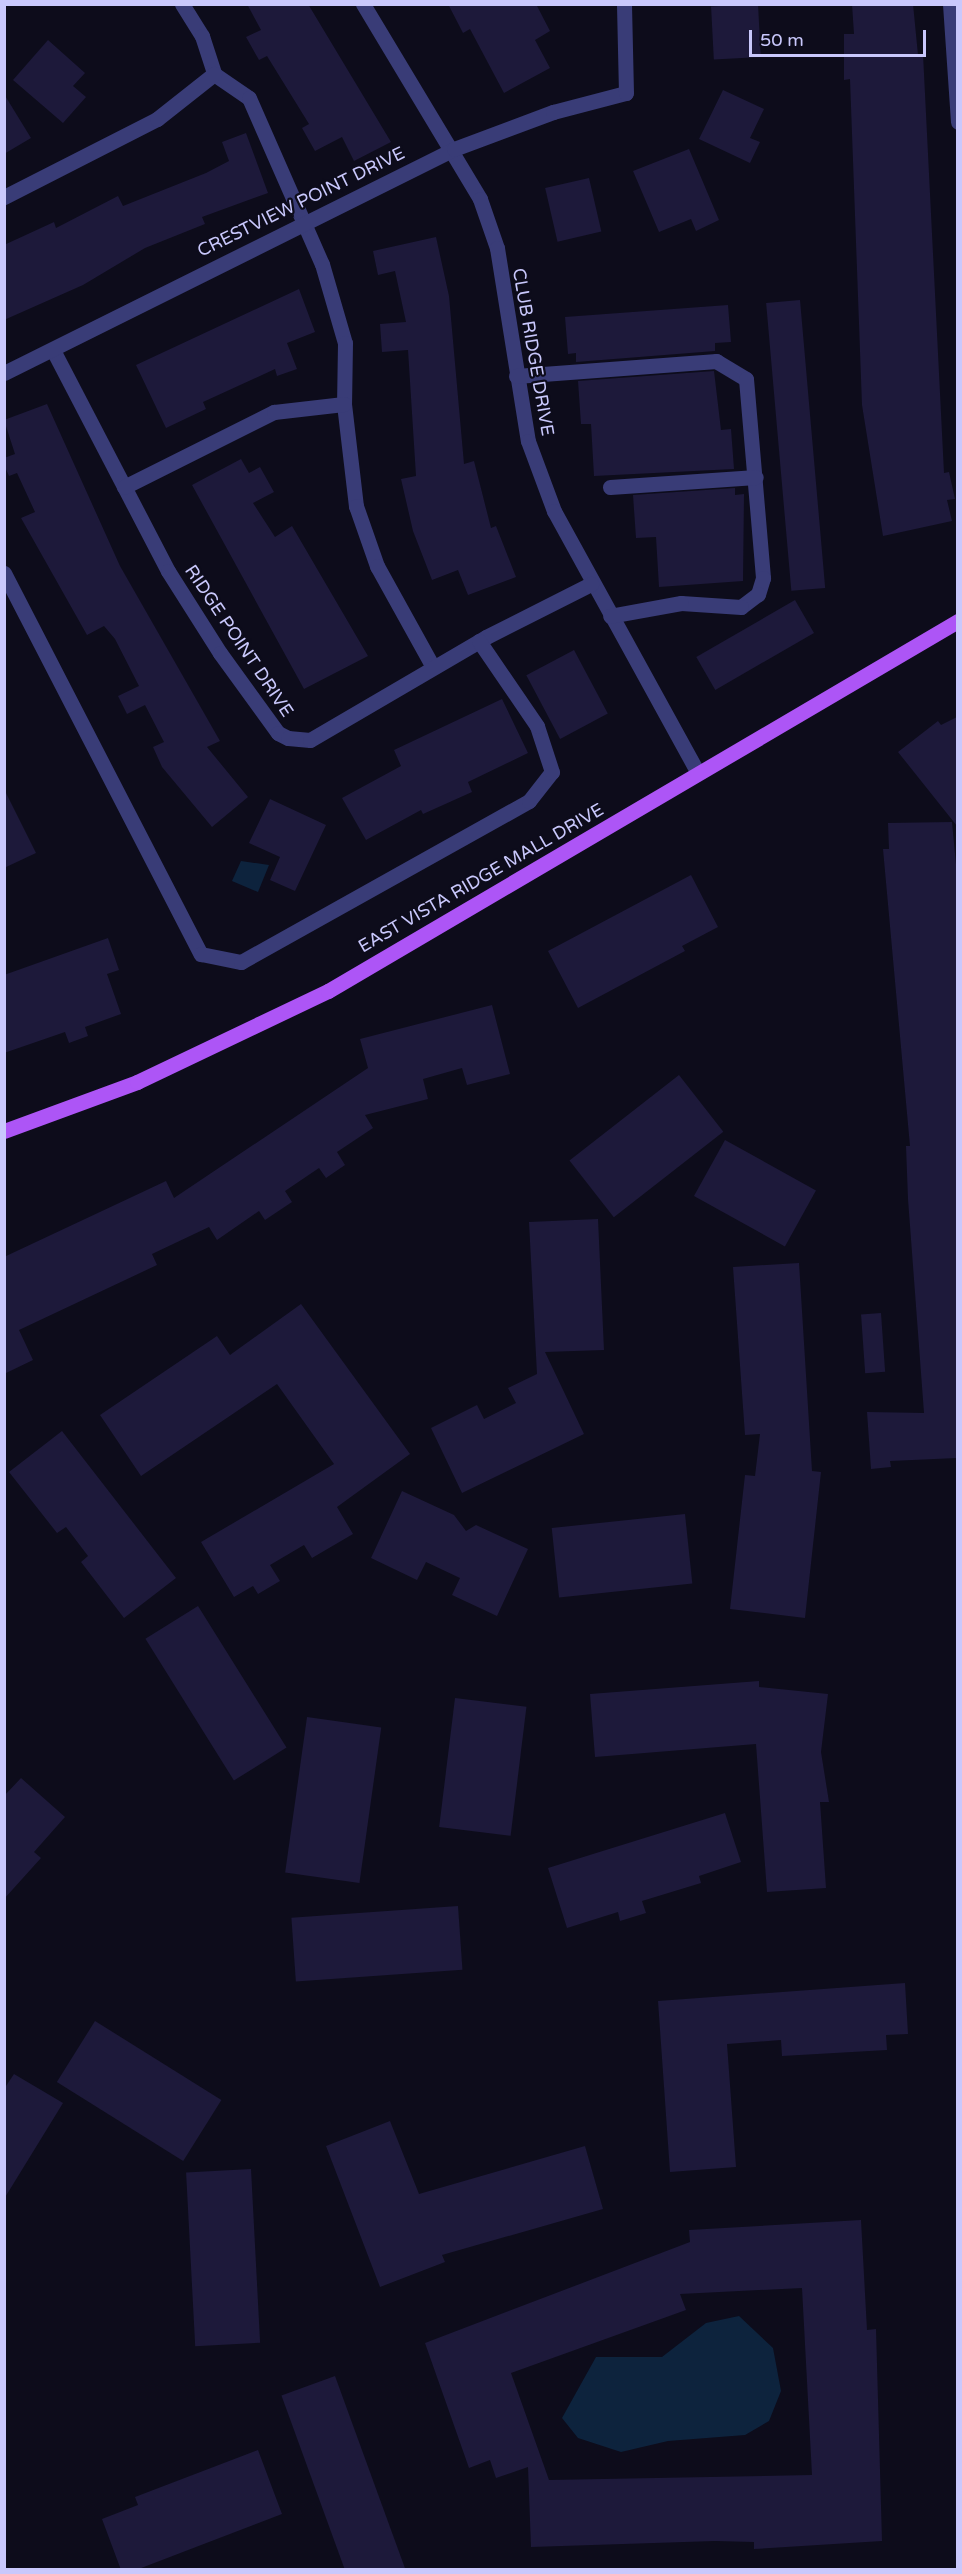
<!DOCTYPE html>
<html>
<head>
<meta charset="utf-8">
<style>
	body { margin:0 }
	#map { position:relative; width:962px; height:2574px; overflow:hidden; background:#0d0c1b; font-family:"Varela Round",sans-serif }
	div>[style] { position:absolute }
	.water>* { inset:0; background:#0d233d }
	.building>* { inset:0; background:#1d193a; transform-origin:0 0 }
	.minor>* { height:15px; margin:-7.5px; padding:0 7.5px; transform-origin:7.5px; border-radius:7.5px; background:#393c77 }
	.major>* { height:15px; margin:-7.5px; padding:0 7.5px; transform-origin:7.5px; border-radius:7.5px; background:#ad55f6 }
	span { translate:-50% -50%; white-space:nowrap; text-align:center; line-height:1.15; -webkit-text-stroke:4.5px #0d0c1b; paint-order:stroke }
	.street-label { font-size:18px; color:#c9c8fc }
	.frame { position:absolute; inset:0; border:6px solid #c9c8fc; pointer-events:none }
	.scale { position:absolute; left:749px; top:30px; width:177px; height:27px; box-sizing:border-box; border:3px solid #c9c8fc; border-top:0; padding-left:8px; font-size:18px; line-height:21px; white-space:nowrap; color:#c9c8fc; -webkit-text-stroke:4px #0d0c1b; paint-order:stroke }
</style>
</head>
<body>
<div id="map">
	<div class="water">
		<div style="clip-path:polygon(241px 861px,269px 865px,258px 892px,232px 881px)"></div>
		<div style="clip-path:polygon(739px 2316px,773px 2348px,781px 2391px,769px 2421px,745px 2435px,668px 2441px,621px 2452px,578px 2438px,562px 2418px,596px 2357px,662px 2357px,706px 2323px)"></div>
	</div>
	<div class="building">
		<div style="clip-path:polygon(247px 4px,308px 4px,391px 142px,354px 161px,342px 137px,315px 151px,302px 128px,309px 124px,267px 56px,259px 60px,246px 37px,261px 30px)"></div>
		<div style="clip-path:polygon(448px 4px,536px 4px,550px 31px,535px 40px,550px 68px,504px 93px,470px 29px,463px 33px)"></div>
		<div style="left:758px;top:4px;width:53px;height:47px;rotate:87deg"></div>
		<div style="clip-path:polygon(852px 4px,913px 4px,918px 55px,923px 54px,944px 473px,949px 472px,955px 499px,947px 500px,952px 521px,883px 536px,862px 405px,850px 79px,844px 80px,844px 34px,854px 34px)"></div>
		<div style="clip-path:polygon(48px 40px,85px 73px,73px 86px,86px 97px,63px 123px,13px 80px)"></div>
		<div style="clip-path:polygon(723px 90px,764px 109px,750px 138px,760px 142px,750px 163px,699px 139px)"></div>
		<div style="clip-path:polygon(4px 94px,31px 138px,4px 154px)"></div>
		<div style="clip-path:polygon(246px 133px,268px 193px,202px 217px,205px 224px,145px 248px,83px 285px,4px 320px,4px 245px,54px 222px,56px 228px,118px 196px,123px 206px,206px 173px,229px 161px,222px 142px)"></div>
		<div style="clip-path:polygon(689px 149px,719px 220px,696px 231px,691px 219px,659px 232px,633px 171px)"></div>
		<div style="left:589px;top:178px;width:55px;height:45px;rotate:77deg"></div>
		<div style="clip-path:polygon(436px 237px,449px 296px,464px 464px,474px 461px,491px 528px,496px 526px,516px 577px,468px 595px,458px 570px,432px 580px,413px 531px,401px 479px,416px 476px,408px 350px,382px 352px,380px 324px,406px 322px,395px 271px,378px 275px,373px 251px)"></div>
		<div style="clip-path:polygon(299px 289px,315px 332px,287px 343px,297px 369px,277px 376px,275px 369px,203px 402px,206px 409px,166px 428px,136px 365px)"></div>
		<div style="left:800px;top:300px;width:289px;height:34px;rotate:85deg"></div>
		<div style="clip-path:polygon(728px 305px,731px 342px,715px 343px,715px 351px,576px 362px,576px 353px,568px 354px,565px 317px)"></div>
		<div style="clip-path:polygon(714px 371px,721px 430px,731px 429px,734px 469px,594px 476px,591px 424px,581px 424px,578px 381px)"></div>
		<div style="clip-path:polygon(47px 404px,120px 566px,220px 741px,207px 747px,248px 797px,212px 827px,162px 767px,153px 747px,164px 742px,145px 705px,127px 714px,118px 696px,139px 686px,115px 639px,104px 626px,87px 635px,21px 518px,35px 512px,17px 473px,9px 476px,4px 465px,4px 458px,15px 454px,4px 420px)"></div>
		<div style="clip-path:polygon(241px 459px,249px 473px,260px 467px,274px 492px,253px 503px,275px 537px,292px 526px,368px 656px,304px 689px,192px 485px)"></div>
		<div style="clip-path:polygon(735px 488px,735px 495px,744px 494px,743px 581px,659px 587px,656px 537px,636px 538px,633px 495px)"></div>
		<div style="left:795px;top:600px;width:38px;height:114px;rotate:60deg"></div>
		<div style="left:574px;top:650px;width:72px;height:54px;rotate:62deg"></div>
		<div style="clip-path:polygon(502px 699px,528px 753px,468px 782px,472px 792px,423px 814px,421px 810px,366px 840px,342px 798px,401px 766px,394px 750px)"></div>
		<div style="clip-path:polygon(957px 717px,957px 826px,898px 752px,938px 721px,941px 725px)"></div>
		<div style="clip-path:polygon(4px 789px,36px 853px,4px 868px)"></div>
		<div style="clip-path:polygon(270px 799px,326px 825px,295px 891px,270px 880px,280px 857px,249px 843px)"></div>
		<div style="clip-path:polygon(952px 822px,957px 875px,957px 1458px,890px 1461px,891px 1467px,871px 1469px,867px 1412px,924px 1413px,908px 1199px,906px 1146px,910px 1146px,883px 849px,889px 849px,888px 823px)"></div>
		<div style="clip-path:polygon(691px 875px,718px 927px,682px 946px,685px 951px,578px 1008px,548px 951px)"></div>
		<div style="clip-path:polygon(108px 938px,119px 970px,107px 974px,121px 1014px,85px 1027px,88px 1036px,69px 1043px,65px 1032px,4px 1053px,4px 975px)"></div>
		<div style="clip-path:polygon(492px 1005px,510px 1074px,467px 1085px,462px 1068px,423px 1079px,428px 1099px,365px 1115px,373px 1128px,337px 1152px,345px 1165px,326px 1178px,319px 1168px,285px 1191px,292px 1202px,265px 1220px,259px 1211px,217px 1240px,209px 1227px,152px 1254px,157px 1265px,19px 1330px,33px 1360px,4px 1374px,4px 1257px,166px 1181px,174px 1198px,368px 1068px,360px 1039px)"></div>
		<div style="left:679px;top:1075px;width:72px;height:139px;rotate:52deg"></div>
		<div style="left:725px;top:1140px;width:104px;height:64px;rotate:29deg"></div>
		<div style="clip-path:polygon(598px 1219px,604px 1350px,545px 1352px,584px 1434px,462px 1493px,431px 1428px,477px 1405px,484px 1419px,516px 1403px,508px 1388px,537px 1374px,529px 1222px)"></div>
		<div style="clip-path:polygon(799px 1263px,812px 1471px,821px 1472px,805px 1618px,730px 1609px,745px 1475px,755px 1476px,760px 1434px,745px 1435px,733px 1267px)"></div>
		<div style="clip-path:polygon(301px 1304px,410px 1454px,337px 1507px,353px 1534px,312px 1558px,304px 1545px,270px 1565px,280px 1581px,258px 1594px,253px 1586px,234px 1597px,201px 1542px,334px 1464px,277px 1384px,141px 1476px,100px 1415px,217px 1336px,230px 1355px)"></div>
		<div style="left:881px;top:1313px;width:59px;height:20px;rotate:86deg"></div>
		<div style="clip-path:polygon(62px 1431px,176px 1578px,124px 1618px,81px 1562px,88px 1556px,66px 1527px,57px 1533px,9px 1472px)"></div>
		<div style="clip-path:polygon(402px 1491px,454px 1515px,466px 1531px,476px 1525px,528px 1549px,497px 1616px,452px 1595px,460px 1578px,426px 1562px,417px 1580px,371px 1558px)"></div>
		<div style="left:685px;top:1514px;width:70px;height:134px;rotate:84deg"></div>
		<div style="left:198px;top:1606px;width:167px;height:62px;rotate:58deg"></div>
		<div style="clip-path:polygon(759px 1681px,759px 1687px,828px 1694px,821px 1752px,829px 1802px,820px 1802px,826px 1888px,767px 1892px,756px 1744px,595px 1757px,590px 1694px)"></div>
		<div style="left:455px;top:1698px;width:72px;height:130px;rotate:7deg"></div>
		<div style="left:307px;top:1717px;width:75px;height:157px;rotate:8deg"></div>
		<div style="clip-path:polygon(21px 1778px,65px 1817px,34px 1852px,41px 1858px,4px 1899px,4px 1796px)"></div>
		<div style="clip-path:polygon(725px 1813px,741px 1862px,699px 1876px,701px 1883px,642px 1901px,646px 1913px,620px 1921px,618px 1912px,567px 1928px,548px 1868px)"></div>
		<div style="left:458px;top:1906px;width:64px;height:167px;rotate:86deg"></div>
		<div style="clip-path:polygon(905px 1983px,908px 2034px,886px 2035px,887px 2050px,782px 2056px,781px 2040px,727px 2044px,736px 2167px,670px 2172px,658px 2001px)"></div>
		<div style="left:95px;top:2021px;width:149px;height:72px;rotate:32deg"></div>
		<div style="clip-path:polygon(14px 2074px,63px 2103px,4px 2199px,4px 2089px)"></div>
		<div style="clip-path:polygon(390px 2121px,419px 2194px,585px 2146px,603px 2209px,442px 2255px,445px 2262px,380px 2287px,326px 2146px)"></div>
		<div style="left:251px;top:2169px;width:174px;height:65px;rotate:87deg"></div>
		<div style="clip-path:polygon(evenodd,861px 2220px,867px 2330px,876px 2329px,882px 2541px,754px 2549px,754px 2542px,715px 2541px,531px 2547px,528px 2467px,496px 2478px,490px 2460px,469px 2468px,425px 2343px,690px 2242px,689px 2230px,861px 2220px,802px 2288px,812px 2475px,549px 2480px,511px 2373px,686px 2310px,680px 2294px,802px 2288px)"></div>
		<div style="left:335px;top:2376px;width:207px;height:57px;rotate:70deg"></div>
		<div style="clip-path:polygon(258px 2450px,282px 2514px,136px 2570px,121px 2570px,102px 2519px,138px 2505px,135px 2497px)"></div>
	</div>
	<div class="minor">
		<div style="left:182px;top:4px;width:38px;rotate:58deg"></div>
		<div style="left:202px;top:36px;width:40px;rotate:72deg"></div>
		<div style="left:214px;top:74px;width:42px;rotate:34.4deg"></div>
		<div style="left:249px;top:98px;width:181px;rotate:66.3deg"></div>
		<div style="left:322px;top:264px;width:82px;rotate:73.8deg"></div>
		<div style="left:345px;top:343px;width:61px;rotate:90.9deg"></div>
		<div style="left:344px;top:404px;width:103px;rotate:83.3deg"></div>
		<div style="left:356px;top:506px;width:64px;rotate:70.7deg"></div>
		<div style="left:377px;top:566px;width:115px;rotate:61deg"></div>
		<div style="left:363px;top:4px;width:227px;rotate:59deg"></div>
		<div style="left:480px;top:199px;width:52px;rotate:70.9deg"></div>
		<div style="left:497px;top:248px;width:195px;rotate:80.9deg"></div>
		<div style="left:528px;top:441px;width:75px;rotate:69.6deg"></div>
		<div style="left:554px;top:511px;width:299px;rotate:61.2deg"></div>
		<div style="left:950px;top:4px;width:118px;rotate:86.1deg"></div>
		<div style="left:4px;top:197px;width:172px;rotate:-27deg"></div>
		<div style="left:157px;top:119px;width:73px;rotate:-38.3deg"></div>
		<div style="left:54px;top:352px;width:247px;rotate:62.5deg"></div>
		<div style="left:168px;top:571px;width:97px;rotate:57.6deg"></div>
		<div style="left:220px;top:653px;width:99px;rotate:54.1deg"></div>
		<div style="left:278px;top:733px;width:11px;rotate:27deg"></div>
		<div style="left:288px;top:738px;width:22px;rotate:5deg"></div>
		<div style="left:310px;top:740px;width:204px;rotate:-30.3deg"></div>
		<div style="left:486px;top:637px;width:118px;rotate:-26.8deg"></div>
		<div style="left:4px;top:373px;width:503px;rotate:-26.46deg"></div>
		<div style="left:454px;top:149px;width:106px;rotate:-20.5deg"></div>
		<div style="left:553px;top:112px;width:75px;rotate:-14.6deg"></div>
		<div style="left:626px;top:93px;width:89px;rotate:-91.3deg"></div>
		<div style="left:516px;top:376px;width:201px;rotate:-4.3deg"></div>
		<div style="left:716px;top:361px;width:35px;rotate:31deg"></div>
		<div style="left:746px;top:379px;width:200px;rotate:85.1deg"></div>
		<div style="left:763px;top:578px;width:17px;rotate:107deg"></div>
		<div style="left:758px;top:594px;width:21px;rotate:143deg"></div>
		<div style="left:741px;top:607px;width:60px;rotate:-176.2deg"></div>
		<div style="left:681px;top:603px;width:72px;rotate:169.6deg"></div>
		<div style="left:124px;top:487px;width:168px;rotate:-26.6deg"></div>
		<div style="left:274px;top:412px;width:70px;rotate:-6.5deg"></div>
		<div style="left:610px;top:487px;width:146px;rotate:-3.9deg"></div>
		<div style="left:4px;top:573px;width:429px;rotate:62.7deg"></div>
		<div style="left:201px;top:954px;width:41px;rotate:11.3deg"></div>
		<div style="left:241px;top:962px;width:330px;rotate:-29.2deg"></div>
		<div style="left:529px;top:801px;width:37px;rotate:-52deg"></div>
		<div style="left:552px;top:772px;width:48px;rotate:-108.1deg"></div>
		<div style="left:537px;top:726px;width:103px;rotate:-124.3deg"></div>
	</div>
	<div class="major">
		<div style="left:4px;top:1131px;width:142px;rotate:-20.2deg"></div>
		<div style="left:137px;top:1082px;width:212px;rotate:-25.5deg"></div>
		<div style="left:328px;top:991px;width:731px;rotate:-30.43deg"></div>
	</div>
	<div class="street-label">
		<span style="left:301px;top:202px;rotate:-26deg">CRESTVIEW POINT DRIVE</span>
		<span style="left:533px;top:352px;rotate:80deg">CLUB RIDGE DRIVE</span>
		<span style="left:239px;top:641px;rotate:56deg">RIDGE POINT DRIVE</span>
		<span style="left:481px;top:878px;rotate:-30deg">EAST VISTA RIDGE MALL DRIVE</span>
	</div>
	<div class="frame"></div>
	<div class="scale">50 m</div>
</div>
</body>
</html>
